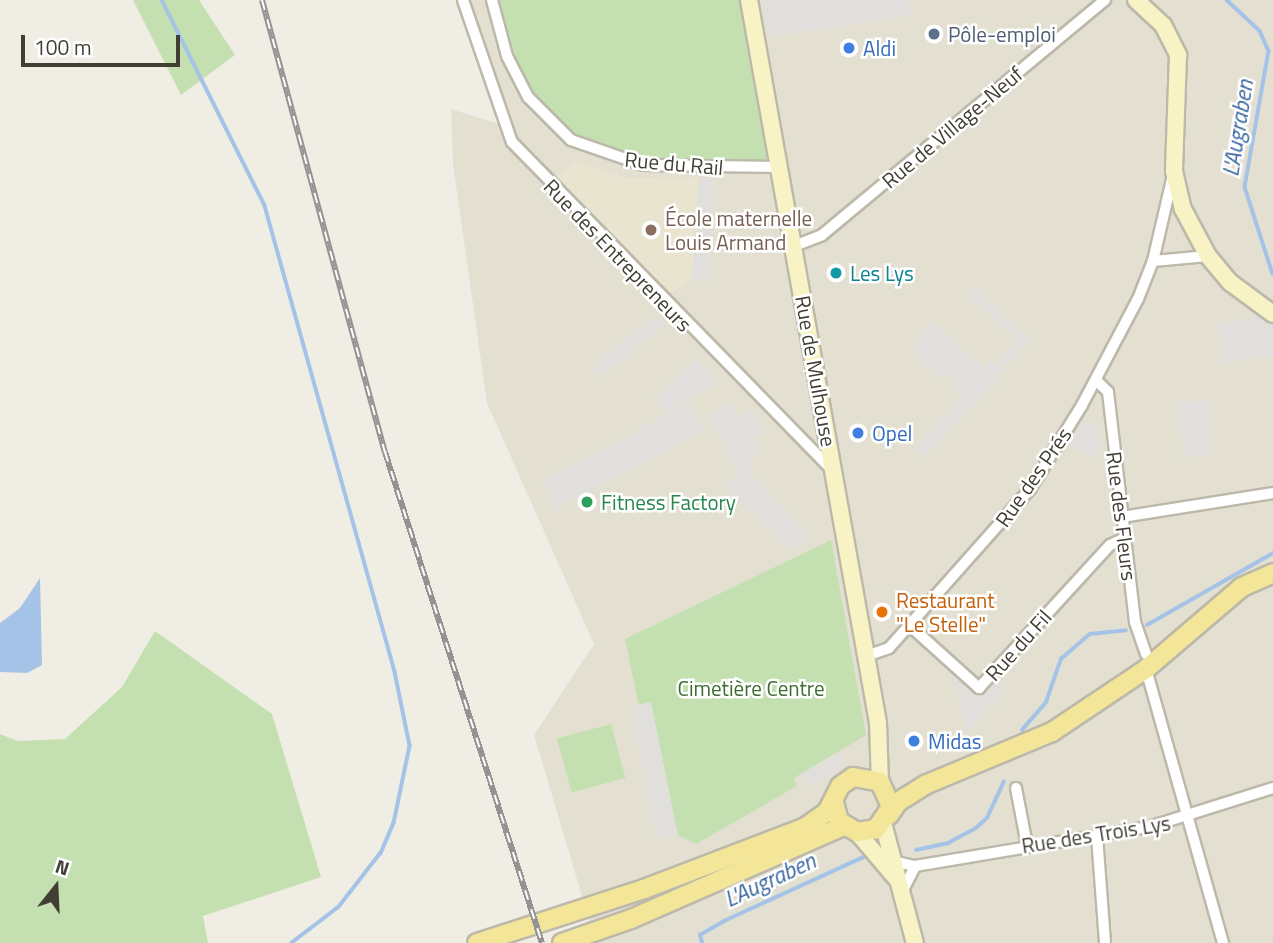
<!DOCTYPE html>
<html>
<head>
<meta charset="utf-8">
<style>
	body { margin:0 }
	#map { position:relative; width:1273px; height:943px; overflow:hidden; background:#f0eee4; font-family:"Titillium Web",sans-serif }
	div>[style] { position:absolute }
	.residential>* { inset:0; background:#e3e0d2 }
	.education>* { inset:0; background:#e8e4cf }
	.green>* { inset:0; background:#c4e0b0; transform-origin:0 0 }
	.parking>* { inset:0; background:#e1dfdc; transform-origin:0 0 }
	.water>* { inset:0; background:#a5c3e7 }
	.stream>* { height:3.5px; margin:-1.75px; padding:0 1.75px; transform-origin:1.75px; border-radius:1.75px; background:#a5c3e7 }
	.roads { filter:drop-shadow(2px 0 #bdb9aa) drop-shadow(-2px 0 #bdb9aa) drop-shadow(0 2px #bdb9aa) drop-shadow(0 -2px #bdb9aa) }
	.street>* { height:10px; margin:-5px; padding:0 5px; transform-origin:5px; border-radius:5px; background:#fff }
	.secondary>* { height:16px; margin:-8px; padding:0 8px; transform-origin:8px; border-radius:8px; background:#f8f3c5 }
	.primary>* { height:18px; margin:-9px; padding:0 9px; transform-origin:9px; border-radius:9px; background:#f3e699 }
	.rail>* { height:6px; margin-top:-3px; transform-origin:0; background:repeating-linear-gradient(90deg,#fff 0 10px,#939393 0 20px); box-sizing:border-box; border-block:2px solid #939393 }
	.dots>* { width:19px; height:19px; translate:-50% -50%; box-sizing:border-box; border:4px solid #fff; border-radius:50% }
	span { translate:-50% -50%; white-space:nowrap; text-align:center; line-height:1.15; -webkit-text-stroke:5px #fff; paint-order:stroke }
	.service-label { font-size:21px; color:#4e5e75 }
	.left { translate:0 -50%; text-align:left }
	.shop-label { font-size:21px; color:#366cbe }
	.street-label { font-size:21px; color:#413e34 }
	.education-label { font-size:21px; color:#785e54 }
	.culture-label { font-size:21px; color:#0d838f }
	.leisure-label { font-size:21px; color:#27864d }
	.food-label { font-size:21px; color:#c56008 }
	.park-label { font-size:21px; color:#3d6c2f }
	.water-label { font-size:23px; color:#3a67a0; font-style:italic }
	.north { position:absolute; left:21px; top:852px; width:70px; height:70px; -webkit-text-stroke:5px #fff; paint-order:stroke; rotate:18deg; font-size:19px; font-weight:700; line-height:28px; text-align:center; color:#413e34 }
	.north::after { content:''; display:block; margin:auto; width:24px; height:32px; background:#413e34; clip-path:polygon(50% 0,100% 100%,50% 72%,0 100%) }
	.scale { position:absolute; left:21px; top:35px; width:159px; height:32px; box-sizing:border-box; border:4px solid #413e34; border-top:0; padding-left:9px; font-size:21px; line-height:24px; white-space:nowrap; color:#413e34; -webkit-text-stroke:5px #fff; paint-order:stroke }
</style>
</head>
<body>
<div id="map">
	<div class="residential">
		<div style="clip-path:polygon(471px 0,1273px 0,1273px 943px,596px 943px,534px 735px,594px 644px,487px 403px,453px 164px,451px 109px,512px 128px)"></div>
	</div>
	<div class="education">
		<div style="clip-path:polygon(574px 162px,626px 178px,699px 177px,693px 280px,667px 295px,555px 178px)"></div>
	</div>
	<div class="green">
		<div style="clip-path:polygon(133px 0,199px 0,235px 55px,181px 95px)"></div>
		<div style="clip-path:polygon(492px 0,742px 0,772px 169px,643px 165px,571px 140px,528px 97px)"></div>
		<div style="clip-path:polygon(831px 540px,866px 735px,794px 778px,797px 786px,696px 844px,678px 835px,651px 703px,639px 706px,625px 639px)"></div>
		<div style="clip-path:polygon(155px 631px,272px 714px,321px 877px,203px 916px,208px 943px,0 943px,0 734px,18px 741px,65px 739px,122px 687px)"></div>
		<div style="left:611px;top:724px;width:56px;height:56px;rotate:75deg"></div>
	</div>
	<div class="parking">
		<div style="clip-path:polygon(762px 0,909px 0,912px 14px,769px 37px)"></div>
		<div style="left:699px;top:177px;width:15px;height:103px;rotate:4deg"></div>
		<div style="clip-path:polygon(975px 288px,1030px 341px,997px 377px,984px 365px,989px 360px,996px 365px,1017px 340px,968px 295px)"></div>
		<div style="left:657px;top:314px;width:14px;height:85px;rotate:51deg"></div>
		<div style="clip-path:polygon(1257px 317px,1273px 324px,1273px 356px,1223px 363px,1217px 323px)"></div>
		<div style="clip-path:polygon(932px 322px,997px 380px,924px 457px,913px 447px,962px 398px,954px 389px,960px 382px,948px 372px,942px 379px,912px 352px)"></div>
		<div style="clip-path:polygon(696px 358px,718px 382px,664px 413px,655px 399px)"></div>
		<div style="left:1210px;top:400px;width:55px;height:31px;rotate:86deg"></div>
		<div style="left:690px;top:402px;width:32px;height:168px;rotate:62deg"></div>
		<div style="clip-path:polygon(732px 403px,739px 417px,752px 409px,765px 431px,754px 439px,760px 452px,752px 456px,750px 473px,808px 535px,795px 547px,788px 548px,725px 486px,739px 473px,708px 415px)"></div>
		<div style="clip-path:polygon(1087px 419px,1098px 427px,1103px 443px,1093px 458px,1071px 443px)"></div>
		<div style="clip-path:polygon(961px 671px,979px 687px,991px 674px,1007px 688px,966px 734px,955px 679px)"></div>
		<div style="left:651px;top:702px;width:136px;height:21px;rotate:79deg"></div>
		<div style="clip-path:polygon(839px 753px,847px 764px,813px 787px,801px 774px)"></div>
	</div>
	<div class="water">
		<div style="clip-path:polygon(40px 578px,42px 665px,27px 673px,0 672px,0 623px,20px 608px)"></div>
	</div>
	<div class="stream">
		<div style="left:162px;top:0;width:230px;rotate:63.4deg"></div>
		<div style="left:265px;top:206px;width:484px;rotate:74.4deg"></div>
		<div style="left:395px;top:672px;width:76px;rotate:78.5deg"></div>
		<div style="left:410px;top:746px;width:79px;rotate:101.7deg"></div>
		<div style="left:394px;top:823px;width:33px;rotate:113deg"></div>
		<div style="left:381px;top:853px;width:68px;rotate:127.9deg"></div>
		<div style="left:339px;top:907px;width:59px;rotate:142.5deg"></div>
		<div style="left:1227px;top:0;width:45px;rotate:43.2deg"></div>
		<div style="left:1260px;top:31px;width:22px;rotate:66deg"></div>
		<div style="left:1269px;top:51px;width:138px;rotate:100deg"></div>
		<div style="left:1245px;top:187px;width:91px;rotate:72.2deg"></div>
		<div style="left:1147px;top:625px;width:145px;rotate:-29.7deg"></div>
		<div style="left:1022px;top:730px;width:37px;rotate:-49deg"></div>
		<div style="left:1046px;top:702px;width:46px;rotate:-70.8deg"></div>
		<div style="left:1061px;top:659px;width:38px;rotate:-41deg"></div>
		<div style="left:1090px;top:634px;width:36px;rotate:-6deg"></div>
		<div style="left:916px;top:850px;width:33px;rotate:-12deg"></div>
		<div style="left:948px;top:843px;width:32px;rotate:-28deg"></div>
		<div style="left:976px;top:828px;width:15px;rotate:-42deg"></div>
		<div style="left:987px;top:818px;width:40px;rotate:-65deg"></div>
		<div style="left:702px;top:943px;width:8px;rotate:-104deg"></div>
		<div style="left:700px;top:935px;width:28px;rotate:-30deg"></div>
		<div style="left:724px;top:921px;width:154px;rotate:-24.6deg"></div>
	</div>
	<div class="roads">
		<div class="street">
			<div style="left:463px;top:0;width:150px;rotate:71deg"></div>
			<div style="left:512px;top:142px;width:460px;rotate:45.7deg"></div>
			<div style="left:492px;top:0;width:58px;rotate:75deg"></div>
			<div style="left:507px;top:56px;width:46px;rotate:62.9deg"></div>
			<div style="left:528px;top:97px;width:61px;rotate:45deg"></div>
			<div style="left:571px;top:140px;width:76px;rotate:19.1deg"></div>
			<div style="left:643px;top:165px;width:136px;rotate:0.8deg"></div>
			<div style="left:794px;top:246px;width:30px;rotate:-21deg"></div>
			<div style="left:822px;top:235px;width:368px;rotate:-39.7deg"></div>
			<div style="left:1153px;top:261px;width:55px;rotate:-5.2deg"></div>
			<div style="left:1096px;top:380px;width:17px;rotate:45deg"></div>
			<div style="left:1108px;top:392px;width:232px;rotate:83.3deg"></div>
			<div style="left:1135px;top:622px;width:34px;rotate:71deg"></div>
			<div style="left:1122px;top:517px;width:153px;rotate:-9deg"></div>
			<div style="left:908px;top:624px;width:96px;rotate:42deg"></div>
			<div style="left:979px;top:688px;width:194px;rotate:-47.5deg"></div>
			<div style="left:1110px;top:545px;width:17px;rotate:-25deg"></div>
			<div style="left:866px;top:656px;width:24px;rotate:-19deg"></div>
			<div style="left:889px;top:648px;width:213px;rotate:-48.4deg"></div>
			<div style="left:1030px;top:489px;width:99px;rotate:-58.2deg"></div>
			<div style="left:1082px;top:405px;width:120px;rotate:-62.2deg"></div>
			<div style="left:1138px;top:299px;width:41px;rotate:-68.5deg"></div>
			<div style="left:1153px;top:261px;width:88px;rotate:-76.9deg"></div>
			<div style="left:1146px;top:669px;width:285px;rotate:74.3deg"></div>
			<div style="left:1016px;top:788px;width:58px;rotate:79.1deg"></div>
			<div style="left:1097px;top:836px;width:107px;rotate:85.7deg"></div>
			<div style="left:897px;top:862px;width:18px;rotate:13deg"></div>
			<div style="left:915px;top:866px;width:237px;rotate:-9.5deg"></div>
			<div style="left:1149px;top:827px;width:130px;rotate:-17.5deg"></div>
			<div style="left:903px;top:890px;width:27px;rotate:-63deg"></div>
		</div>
		<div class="secondary">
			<div style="left:749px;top:0;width:734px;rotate:79.88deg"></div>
			<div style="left:878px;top:723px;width:59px;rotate:88.1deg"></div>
			<div style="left:1136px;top:0;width:37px;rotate:43deg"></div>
			<div style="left:1163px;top:25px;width:34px;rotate:63deg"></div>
			<div style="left:1178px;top:55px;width:116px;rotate:92deg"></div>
			<div style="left:1174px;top:171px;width:39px;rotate:77deg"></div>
			<div style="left:1183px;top:209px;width:53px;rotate:62deg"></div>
			<div style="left:1208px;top:256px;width:35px;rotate:50deg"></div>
			<div style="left:1231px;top:283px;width:52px;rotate:36.4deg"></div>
			<div style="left:883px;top:823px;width:124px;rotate:75.1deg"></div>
			<div style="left:857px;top:832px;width:60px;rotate:49.7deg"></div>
		</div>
		<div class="primary">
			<div style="left:889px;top:815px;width:16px;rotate:-55deg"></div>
			<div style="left:898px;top:802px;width:34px;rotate:-32deg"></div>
			<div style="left:927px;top:784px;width:135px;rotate:-22.6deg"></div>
			<div style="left:1052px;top:732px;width:113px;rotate:-33.8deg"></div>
			<div style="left:1146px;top:669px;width:126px;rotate:-40.5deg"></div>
			<div style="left:1242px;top:587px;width:34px;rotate:-24deg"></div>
			<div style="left:477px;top:943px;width:176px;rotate:-17.9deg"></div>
			<div style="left:644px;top:889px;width:171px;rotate:-20.9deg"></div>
			<div style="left:804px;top:828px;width:28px;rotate:-35deg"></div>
			<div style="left:827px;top:812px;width:29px;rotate:-63deg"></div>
			<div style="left:840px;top:786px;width:16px;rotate:-35deg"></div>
			<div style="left:853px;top:777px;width:27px;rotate:10deg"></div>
			<div style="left:880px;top:782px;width:27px;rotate:66deg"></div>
			<div style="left:891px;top:807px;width:27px;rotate:124deg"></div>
			<div style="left:876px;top:829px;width:19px;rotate:171deg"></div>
			<div style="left:857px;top:832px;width:21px;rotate:-149deg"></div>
			<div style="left:839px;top:821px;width:20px;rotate:-105deg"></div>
			<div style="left:562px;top:943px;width:73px;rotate:-19.2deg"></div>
			<div style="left:631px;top:919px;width:232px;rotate:-23.6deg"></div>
		</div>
	</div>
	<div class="rail">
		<div style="left:262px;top:0;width:468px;rotate:74.8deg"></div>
		<div style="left:385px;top:452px;width:515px;rotate:72.27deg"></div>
	</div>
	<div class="dots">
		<div style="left:934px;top:34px;background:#5c6f8a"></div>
		<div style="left:849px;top:48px;background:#3f7fe0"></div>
		<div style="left:651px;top:230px;background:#8d6e63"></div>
		<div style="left:836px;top:273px;background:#0f9aa8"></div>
		<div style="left:858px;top:433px;background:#3f7fe0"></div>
		<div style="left:587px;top:502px;background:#2e9e5b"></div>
		<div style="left:882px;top:612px;background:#e8710a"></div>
		<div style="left:914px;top:741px;background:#3f7fe0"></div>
	</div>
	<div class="service-label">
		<span class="left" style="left:948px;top:34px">Pôle-emploi</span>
	</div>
	<div class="shop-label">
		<span class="left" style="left:863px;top:48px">Aldi</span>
		<span class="left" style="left:872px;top:433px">Opel</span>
		<span class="left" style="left:928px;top:741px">Midas</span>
	</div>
	<div class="street-label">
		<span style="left:952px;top:127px;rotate:-40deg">Rue de Village-Neuf</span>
		<span style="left:674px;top:163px;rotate:5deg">Rue du Rail</span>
		<span style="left:618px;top:255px;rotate:46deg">Rue des Entrepreneurs</span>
		<span style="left:816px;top:371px;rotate:80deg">Rue de Mulhouse</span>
		<span style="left:1033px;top:477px;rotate:-55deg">Rue des Prés</span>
		<span style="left:1122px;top:516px;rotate:83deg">Rue des Fleurs</span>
		<span style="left:1018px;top:645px;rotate:-48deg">Rue du Fil</span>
		<span style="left:1096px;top:834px;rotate:-9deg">Rue des Trois Lys</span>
	</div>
	<div class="education-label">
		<span class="left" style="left:665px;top:230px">École maternelle<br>Louis Armand</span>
	</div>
	<div class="culture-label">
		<span class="left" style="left:850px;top:273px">Les Lys</span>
	</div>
	<div class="leisure-label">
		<span class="left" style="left:601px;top:502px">Fitness Factory</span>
	</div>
	<div class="food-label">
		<span class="left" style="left:896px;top:612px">Restaurant<br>"Le Stelle"</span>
	</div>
	<div class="park-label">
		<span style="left:751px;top:688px">Cimetière Centre</span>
	</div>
	<div class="water-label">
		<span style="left:1238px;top:128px;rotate:-81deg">L'Augraben</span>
		<span style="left:770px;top:880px;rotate:-25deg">L'Augraben</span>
	</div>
	<div class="north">N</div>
	<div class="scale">100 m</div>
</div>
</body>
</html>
